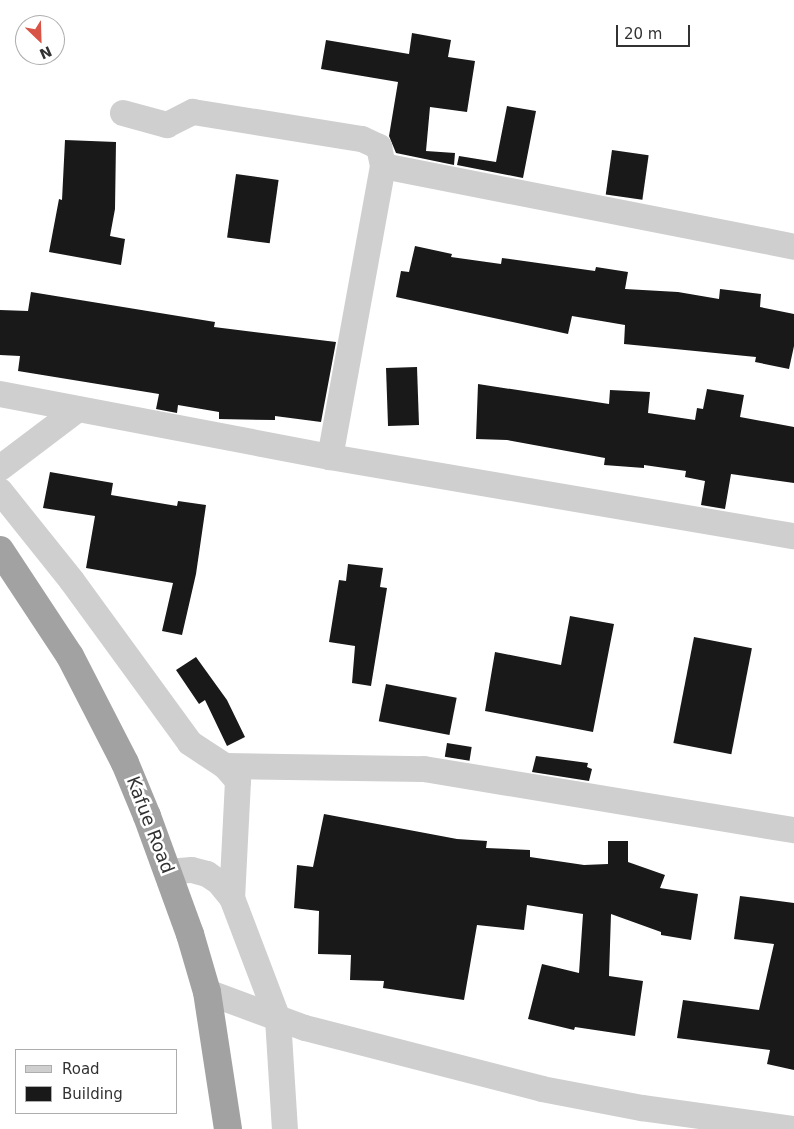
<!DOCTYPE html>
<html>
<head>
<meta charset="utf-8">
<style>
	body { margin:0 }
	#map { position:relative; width:794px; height:1129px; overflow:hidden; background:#fff; font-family:"DejaVu Sans",sans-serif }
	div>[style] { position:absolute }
	.building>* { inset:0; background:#191919; transform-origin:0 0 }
	.minor>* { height:26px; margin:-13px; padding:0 13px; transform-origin:13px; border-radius:13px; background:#cfcfcf }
	.trunk>* { height:28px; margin:-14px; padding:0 14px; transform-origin:14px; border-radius:14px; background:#a2a2a2 }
	span { translate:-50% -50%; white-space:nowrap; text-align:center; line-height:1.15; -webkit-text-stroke:5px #fff; paint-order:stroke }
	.street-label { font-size:18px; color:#323232 }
	.legend { position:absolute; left:15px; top:1049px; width:162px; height:65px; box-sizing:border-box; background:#fff; border:1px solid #adadad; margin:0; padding:6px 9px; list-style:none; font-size:15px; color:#323232 }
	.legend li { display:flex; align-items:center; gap:10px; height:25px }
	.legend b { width:25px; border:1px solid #adadad }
	.north { position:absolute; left:15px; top:15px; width:50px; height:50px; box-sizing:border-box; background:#fff; border:1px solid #adadad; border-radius:50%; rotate:156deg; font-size:14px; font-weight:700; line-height:20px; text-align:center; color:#323232 }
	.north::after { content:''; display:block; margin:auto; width:18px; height:22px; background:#d85446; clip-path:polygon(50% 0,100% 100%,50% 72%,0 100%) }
	.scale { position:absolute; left:616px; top:25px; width:74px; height:22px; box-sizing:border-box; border:2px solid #323232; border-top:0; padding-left:6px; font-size:15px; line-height:18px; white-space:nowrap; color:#323232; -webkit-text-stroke:4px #fff; paint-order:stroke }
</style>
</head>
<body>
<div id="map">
	<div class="building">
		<div style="clip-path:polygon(412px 33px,451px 40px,448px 57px,475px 61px,467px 112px,430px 107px,426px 151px,455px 153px,454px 165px,396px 153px,389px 136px,398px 82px,321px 69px,326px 40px,409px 54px)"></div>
		<div style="clip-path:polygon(507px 106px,536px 111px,523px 178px,457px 165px,459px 156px,496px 162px)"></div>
		<div style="clip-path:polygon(65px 140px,116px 142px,115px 209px,110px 236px,125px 239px,121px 265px,49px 252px,59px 199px,62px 200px)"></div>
		<div style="left:612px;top:150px;width:37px;height:45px;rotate:8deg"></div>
		<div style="left:236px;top:174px;width:43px;height:64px;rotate:8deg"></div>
		<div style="clip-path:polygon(415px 246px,452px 254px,451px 257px,501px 264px,502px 258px,595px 271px,596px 267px,628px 272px,625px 289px,678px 292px,719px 299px,720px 289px,761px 294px,760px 307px,794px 314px,794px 346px,789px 369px,755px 362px,756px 357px,624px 344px,625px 325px,572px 316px,568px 334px,396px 297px,401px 271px,409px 272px)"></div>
		<div style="clip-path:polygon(31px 292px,215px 322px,214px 327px,336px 342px,321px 422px,275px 416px,275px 420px,219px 419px,219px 412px,178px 405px,177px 413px,156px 409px,159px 394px,18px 371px,20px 356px,0 355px,0 310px,28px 311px)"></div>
		<div style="left:417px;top:367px;width:58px;height:31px;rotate:88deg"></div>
		<div style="clip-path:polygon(478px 384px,609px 404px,610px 390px,650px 392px,648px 413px,695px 420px,697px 408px,703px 409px,707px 389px,744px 395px,740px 417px,794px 427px,794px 483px,731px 474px,725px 509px,701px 505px,705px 481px,685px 477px,686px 471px,644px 465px,644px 468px,604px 465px,605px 458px,507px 440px,476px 439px)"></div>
		<div style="clip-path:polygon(50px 472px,113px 483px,111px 495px,177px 506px,178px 501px,206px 505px,196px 574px,182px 635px,162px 631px,173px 583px,86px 568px,95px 516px,43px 508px)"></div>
		<div style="clip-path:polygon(348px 564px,383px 568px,380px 587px,387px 588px,371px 686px,352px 683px,355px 646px,329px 642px,339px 580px,346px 581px)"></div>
		<div style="clip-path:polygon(570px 616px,614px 624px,593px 732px,485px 711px,495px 652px,561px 665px)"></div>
		<div style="left:694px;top:637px;width:59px;height:108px;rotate:11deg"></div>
		<div style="clip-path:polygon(196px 657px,227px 700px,245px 737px,227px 746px,205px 700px,199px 704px,176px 670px)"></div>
		<div style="left:386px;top:684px;width:72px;height:38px;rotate:11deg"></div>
		<div style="left:447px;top:743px;width:25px;height:14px;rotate:9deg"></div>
		<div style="clip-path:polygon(536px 756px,588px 763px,587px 767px,592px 769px,589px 781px,532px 772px)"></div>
		<div style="clip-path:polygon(324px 814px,457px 839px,487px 841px,486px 848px,530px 850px,530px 857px,584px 865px,608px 864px,608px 841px,628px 841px,628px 862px,665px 875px,660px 888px,698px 894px,691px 940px,661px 935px,661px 932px,611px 914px,609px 976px,643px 981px,635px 1036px,575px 1027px,574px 1030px,528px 1019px,542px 964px,579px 973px,583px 914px,527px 905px,524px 930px,477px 925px,464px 1000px,383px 988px,384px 981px,350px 980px,351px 955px,318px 954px,319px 911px,294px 908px,297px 865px,313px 867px)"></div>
		<div style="clip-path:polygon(740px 896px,794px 903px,794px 1070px,767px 1064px,770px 1050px,677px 1038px,683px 1000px,759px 1010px,774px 944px,734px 939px)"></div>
	</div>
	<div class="minor">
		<div style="left:123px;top:113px;width:46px;rotate:15.3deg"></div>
		<div style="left:167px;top:125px;width:29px;rotate:-27deg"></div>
		<div style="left:193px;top:112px;width:171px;rotate:9.1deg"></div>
		<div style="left:362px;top:139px;width:19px;rotate:25deg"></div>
		<div style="left:379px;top:147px;width:19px;rotate:78deg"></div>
		<div style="left:383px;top:166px;width:296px;rotate:100.3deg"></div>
		<div style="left:383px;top:166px;width:419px;rotate:11.1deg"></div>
		<div style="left:0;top:394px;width:336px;rotate:10.8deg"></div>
		<div style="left:330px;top:457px;width:471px;rotate:9.7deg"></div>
		<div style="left:0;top:468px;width:96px;rotate:-37deg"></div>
		<div style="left:0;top:491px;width:115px;rotate:51.3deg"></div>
		<div style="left:72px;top:581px;width:200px;rotate:53.9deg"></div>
		<div style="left:190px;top:743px;width:42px;rotate:33.3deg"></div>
		<div style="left:225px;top:766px;width:20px;rotate:49deg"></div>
		<div style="left:238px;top:781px;width:117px;rotate:92.9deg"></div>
		<div style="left:225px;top:766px;width:199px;rotate:0.9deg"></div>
		<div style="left:424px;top:769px;width:375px;rotate:9.4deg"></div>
		<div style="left:168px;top:872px;width:24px;rotate:-5deg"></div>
		<div style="left:192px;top:870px;width:16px;rotate:15deg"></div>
		<div style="left:207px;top:874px;width:14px;rotate:34deg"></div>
		<div style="left:219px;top:882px;width:21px;rotate:51deg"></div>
		<div style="left:232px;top:898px;width:129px;rotate:69.2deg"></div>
		<div style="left:278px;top:1019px;width:110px;rotate:86.4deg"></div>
		<div style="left:207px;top:992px;width:104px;rotate:20.2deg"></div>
		<div style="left:305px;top:1028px;width:245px;rotate:14.4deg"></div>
		<div style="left:542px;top:1089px;width:102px;rotate:10.8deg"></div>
		<div style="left:642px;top:1108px;width:153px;rotate:7.9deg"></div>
	</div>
	<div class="trunk">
		<div style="left:0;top:550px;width:127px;rotate:56.6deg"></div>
		<div style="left:70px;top:656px;width:120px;rotate:62.8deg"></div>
		<div style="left:125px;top:763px;width:57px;rotate:67.5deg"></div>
		<div style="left:147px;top:816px;width:126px;rotate:70deg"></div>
		<div style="left:190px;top:934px;width:60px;rotate:73.7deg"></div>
		<div style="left:207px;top:992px;width:139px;rotate:81.3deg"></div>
	</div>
	<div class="street-label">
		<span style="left:150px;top:825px;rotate:69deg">Kafue Road</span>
	</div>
	<ul class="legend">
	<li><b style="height:6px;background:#cfcfcf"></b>Road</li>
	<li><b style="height:14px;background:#191919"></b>Building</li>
	</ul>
	<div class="north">N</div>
	<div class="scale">20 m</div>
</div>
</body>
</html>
